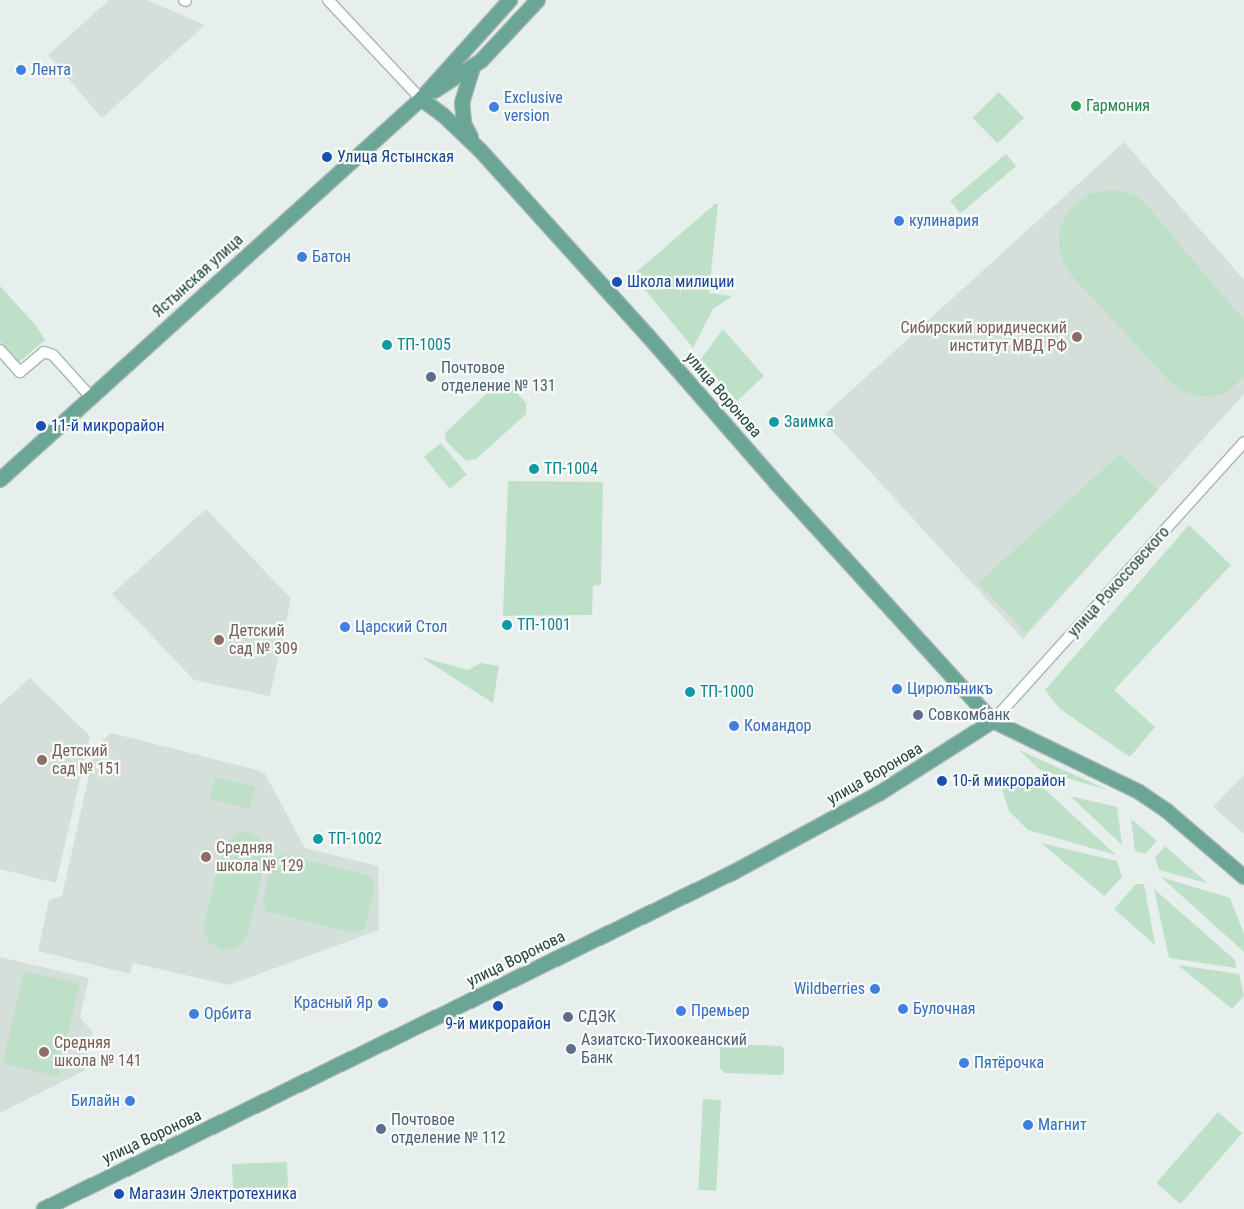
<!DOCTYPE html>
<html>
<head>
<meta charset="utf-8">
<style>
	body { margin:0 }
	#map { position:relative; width:1244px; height:1209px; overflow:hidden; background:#e6efeb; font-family:"Roboto Condensed",sans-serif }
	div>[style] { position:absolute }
	.built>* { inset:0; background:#d4dfda }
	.green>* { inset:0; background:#bfe0c8; transform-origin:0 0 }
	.roads { filter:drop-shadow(1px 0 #a8b8b2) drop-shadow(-1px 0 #a8b8b2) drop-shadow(0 1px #a8b8b2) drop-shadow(0 -1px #a8b8b2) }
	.minor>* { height:10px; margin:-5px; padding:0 5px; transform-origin:5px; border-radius:5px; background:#fff }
	.major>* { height:14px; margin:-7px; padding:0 7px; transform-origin:7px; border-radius:7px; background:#6aa596 }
	.dots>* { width:14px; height:14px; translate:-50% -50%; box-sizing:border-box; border:2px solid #f7fbf9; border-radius:50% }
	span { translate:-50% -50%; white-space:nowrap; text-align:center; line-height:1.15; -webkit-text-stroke:4.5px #f7fbf9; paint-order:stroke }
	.shop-label { font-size:16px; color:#366cbe }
	.left { translate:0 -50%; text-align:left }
	.right { translate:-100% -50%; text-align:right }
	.leisure-label { font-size:16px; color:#27864d }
	.transit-label { font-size:16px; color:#164399 }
	.street-label { font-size:16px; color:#24423a }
	.education-label { font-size:16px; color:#785e54 }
	.culture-label { font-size:16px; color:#0d838f }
	.service-label { font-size:16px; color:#4e5e75 }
</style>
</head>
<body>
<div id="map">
	<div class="built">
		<div style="clip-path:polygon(109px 0,147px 0,205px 25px,102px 118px,48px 55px)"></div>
		<div style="clip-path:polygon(1124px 142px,1244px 280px,1244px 394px,1023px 639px,821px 418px)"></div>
		<div style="clip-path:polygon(206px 509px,291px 599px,270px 696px,194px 680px,112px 594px)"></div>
		<div style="clip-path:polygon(30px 678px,90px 736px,56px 883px,0 869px,0 705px)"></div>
		<div style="clip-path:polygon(111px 733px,257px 770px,265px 774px,305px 848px,378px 866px,379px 930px,229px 985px,133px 963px,130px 974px,38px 951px,49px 900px,62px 896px,95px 748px)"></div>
		<div style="clip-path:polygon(1244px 775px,1244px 834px,1213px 807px)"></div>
		<div style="clip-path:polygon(0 957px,89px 978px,80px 1017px,93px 1033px,84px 1071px,0 1113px)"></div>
	</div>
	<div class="green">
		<div style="left:999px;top:92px;width:36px;height:37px;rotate:46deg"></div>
		<div style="left:1006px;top:154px;width:16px;height:73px;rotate:50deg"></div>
		<div style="clip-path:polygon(1105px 190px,1121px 191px,1136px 196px,1148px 207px,1244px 320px,1244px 377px,1226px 393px,1211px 397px,1196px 396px,1182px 391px,1170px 382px,1071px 275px,1063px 262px,1059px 246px,1060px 230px,1066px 215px,1076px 203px,1089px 194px)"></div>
		<div style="clip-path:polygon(715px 204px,718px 204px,709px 293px,732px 296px,713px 309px,693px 348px,633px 275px)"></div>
		<div style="clip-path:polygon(0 286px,37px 327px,45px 340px,19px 362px,0 342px)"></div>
		<div style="clip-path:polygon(723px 329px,764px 376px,737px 401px,701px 359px)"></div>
		<div style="clip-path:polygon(499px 382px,508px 383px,526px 403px,526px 414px,476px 459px,466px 461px,446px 441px,445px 433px)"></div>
		<div style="left:441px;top:443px;width:41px;height:22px;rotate:51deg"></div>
		<div style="clip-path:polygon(1120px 454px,1158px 490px,1026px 633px,978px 583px)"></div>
		<div style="clip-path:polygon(508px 481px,603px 482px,601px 585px,593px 586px,592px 615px,503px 616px)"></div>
		<div style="clip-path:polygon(1189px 525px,1231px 565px,1114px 690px,1155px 727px,1130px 757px,1060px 709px,1045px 690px)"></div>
		<div style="clip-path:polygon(421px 657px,468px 670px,481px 663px,499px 666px,493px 703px)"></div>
		<div style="clip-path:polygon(1019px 750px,1108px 790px,1040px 770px)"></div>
		<div style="clip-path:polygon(997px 773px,1038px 783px,1116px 855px,1028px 830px,1009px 811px)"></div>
		<div style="left:215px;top:777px;width:41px;height:23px;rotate:13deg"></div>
		<div style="clip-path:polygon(1070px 796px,1117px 807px,1122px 845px)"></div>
		<div style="clip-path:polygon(1131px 819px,1157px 841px,1145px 854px,1135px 851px)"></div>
		<div style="clip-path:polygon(248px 832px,262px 839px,267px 849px,267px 859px,246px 938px,236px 948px,221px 950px,208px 941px,204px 932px,204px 922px,225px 843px,237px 833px)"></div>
		<div style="clip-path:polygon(1041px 843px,1117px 861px,1122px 877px,1104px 896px)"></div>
		<div style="clip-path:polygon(1165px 846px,1207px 883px,1159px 870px,1155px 858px)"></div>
		<div style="clip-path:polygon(281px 854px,371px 876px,375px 887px,364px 929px,353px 933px,266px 911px,263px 900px,272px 861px)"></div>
		<div style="clip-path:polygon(1161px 877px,1230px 898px,1244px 934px,1244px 952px)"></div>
		<div style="clip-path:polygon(1136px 884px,1144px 884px,1155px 945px,1114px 909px)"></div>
		<div style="clip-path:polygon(1154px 889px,1235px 960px,1236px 968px,1169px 958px)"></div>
		<div style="clip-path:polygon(1178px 965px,1239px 974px,1244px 996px,1232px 1009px)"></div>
		<div style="left:24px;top:971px;width:57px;height:95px;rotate:13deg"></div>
		<div style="clip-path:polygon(723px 1044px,781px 1046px,784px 1049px,784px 1073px,781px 1075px,724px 1073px,720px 1068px,720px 1047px)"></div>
		<div style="left:703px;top:1099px;width:18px;height:91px;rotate:3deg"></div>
		<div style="left:1218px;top:1112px;width:32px;height:94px;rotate:41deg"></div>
		<div style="left:287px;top:1162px;width:31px;height:55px;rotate:88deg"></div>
	</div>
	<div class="roads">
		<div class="minor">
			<div style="left:184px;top:0;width:2px;rotate:27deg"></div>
			<div style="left:328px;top:0;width:136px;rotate:46.8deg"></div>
			<div style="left:0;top:350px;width:30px;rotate:48deg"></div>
			<div style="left:20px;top:372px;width:31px;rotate:-40deg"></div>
			<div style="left:44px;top:352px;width:9px;rotate:18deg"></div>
			<div style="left:53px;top:355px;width:55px;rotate:47.9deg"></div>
			<div style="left:993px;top:721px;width:375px;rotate:-48deg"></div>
		</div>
		<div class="major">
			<div style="left:434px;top:91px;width:56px;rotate:-32.6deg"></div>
			<div style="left:481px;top:61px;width:83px;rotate:-46.9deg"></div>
			<div style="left:421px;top:99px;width:27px;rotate:36deg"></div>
			<div style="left:443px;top:115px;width:51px;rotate:43.4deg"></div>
			<div style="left:480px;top:150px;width:251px;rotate:47.9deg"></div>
			<div style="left:648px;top:336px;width:196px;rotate:48.9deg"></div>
			<div style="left:777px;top:484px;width:321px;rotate:47.7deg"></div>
			<div style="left:993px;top:721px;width:162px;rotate:25.9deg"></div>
			<div style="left:1139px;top:792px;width:34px;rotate:34deg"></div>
			<div style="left:1167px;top:811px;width:101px;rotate:40.6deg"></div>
			<div style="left:471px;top:137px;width:15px;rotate:-118deg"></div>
			<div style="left:464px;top:124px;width:21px;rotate:-95deg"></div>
			<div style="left:462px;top:103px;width:38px;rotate:-73deg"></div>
			<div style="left:0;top:480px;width:568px;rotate:-42.14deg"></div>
			<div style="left:421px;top:99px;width:133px;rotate:-48deg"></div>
			<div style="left:44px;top:1209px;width:768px;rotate:-26.03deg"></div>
			<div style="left:734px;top:872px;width:166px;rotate:-28.4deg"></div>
			<div style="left:880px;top:793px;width:134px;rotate:-32.5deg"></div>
		</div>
	</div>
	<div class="dots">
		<div style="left:21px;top:70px;background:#3f7fe0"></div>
		<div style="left:1076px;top:106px;background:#2e9e5b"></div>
		<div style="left:494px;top:107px;background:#3f7fe0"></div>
		<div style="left:327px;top:157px;background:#1a4fb4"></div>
		<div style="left:899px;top:221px;background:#3f7fe0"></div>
		<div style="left:302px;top:257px;background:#3f7fe0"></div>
		<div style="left:617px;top:282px;background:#1a4fb4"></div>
		<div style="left:1077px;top:337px;background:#8d6e63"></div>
		<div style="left:387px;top:345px;background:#0f9aa8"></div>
		<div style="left:431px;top:377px;background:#5c6f8a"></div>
		<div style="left:774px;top:422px;background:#0f9aa8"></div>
		<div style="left:41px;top:426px;background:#1a4fb4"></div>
		<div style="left:534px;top:469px;background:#0f9aa8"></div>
		<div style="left:507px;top:625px;background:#0f9aa8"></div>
		<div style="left:345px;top:627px;background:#3f7fe0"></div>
		<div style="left:219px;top:640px;background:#8d6e63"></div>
		<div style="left:897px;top:689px;background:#3f7fe0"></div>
		<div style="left:690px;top:692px;background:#0f9aa8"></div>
		<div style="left:918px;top:715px;background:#5c6f8a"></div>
		<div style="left:734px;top:726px;background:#3f7fe0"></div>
		<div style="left:42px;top:760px;background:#8d6e63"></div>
		<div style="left:942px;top:781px;background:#1a4fb4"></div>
		<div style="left:318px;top:839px;background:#0f9aa8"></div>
		<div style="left:206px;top:857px;background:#8d6e63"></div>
		<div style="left:875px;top:989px;background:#3f7fe0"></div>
		<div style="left:383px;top:1003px;background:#3f7fe0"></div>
		<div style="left:498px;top:1006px;background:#1a4fb4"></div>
		<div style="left:903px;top:1009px;background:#3f7fe0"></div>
		<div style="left:681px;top:1011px;background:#3f7fe0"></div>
		<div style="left:194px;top:1014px;background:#3f7fe0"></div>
		<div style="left:568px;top:1017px;background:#5c6f8a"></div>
		<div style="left:571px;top:1049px;background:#5c6f8a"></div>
		<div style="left:44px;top:1052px;background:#8d6e63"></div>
		<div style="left:964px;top:1063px;background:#3f7fe0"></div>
		<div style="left:130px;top:1101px;background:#3f7fe0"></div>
		<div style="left:1028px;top:1125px;background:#3f7fe0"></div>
		<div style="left:381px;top:1129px;background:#5c6f8a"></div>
		<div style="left:119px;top:1194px;background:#1a4fb4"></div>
	</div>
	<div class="shop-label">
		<span class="left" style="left:31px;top:70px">Лента</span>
		<span class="left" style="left:504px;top:107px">Exclusive<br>version</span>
		<span class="left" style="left:909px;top:221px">кулинария</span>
		<span class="left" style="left:312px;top:257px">Батон</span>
		<span class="left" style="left:355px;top:627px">Царский Стол</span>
		<span class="left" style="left:907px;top:689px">Цирюльникъ</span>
		<span class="left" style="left:744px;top:726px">Командор</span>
		<span class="right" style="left:865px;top:989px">Wildberries</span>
		<span class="right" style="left:373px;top:1003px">Красный Яр</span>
		<span class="left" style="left:913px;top:1009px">Булочная</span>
		<span class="left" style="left:691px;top:1011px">Премьер</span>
		<span class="left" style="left:204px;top:1014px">Орбита</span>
		<span class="left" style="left:974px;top:1063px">Пятёрочка</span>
		<span class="right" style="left:120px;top:1101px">Билайн</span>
		<span class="left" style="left:1038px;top:1125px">Магнит</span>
	</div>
	<div class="leisure-label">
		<span class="left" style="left:1086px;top:106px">Гармония</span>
	</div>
	<div class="transit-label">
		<span class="left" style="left:337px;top:157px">Улица Ястынская</span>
		<span class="left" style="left:627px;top:282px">Школа милиции</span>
		<span class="left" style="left:51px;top:426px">11-й микрорайон</span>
		<span class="left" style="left:952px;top:781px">10-й микрорайон</span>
		<span style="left:498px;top:1024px">9-й микрорайон</span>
		<span class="left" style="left:129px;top:1194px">Магазин Электротехника</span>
	</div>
	<div class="street-label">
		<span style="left:198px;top:276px;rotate:-42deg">Ястынская улица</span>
		<span style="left:723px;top:395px;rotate:49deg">улица Воронова</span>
		<span style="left:1119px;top:582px;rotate:-48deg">улица Рокоссовского</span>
		<span style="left:875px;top:774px;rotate:-30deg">улица Воронова</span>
		<span style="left:516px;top:959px;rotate:-26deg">улица Воронова</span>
		<span style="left:152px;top:1137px;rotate:-25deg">улица Воронова</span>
	</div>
	<div class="education-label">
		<span class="right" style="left:1067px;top:337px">Сибирский юридический<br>институт МВД РФ</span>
		<span class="left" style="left:229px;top:640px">Детский<br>сад № 309</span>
		<span class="left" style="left:52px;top:760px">Детский<br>сад № 151</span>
		<span class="left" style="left:216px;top:857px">Средняя<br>школа № 129</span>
		<span class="left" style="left:54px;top:1052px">Средняя<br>школа № 141</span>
	</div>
	<div class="culture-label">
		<span class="left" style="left:397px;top:345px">ТП-1005</span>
		<span class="left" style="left:784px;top:422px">Заимка</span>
		<span class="left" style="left:544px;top:469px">ТП-1004</span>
		<span class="left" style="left:517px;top:625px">ТП-1001</span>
		<span class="left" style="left:700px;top:692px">ТП-1000</span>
		<span class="left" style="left:328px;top:839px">ТП-1002</span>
	</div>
	<div class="service-label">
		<span class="left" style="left:441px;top:377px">Почтовое<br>отделение № 131</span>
		<span class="left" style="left:928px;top:715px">Совкомбанк</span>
		<span class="left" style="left:578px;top:1017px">СДЭК</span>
		<span class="left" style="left:581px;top:1049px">Азиатско-Тихоокеанский<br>Банк</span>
		<span class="left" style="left:391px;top:1129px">Почтовое<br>отделение № 112</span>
	</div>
</div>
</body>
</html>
